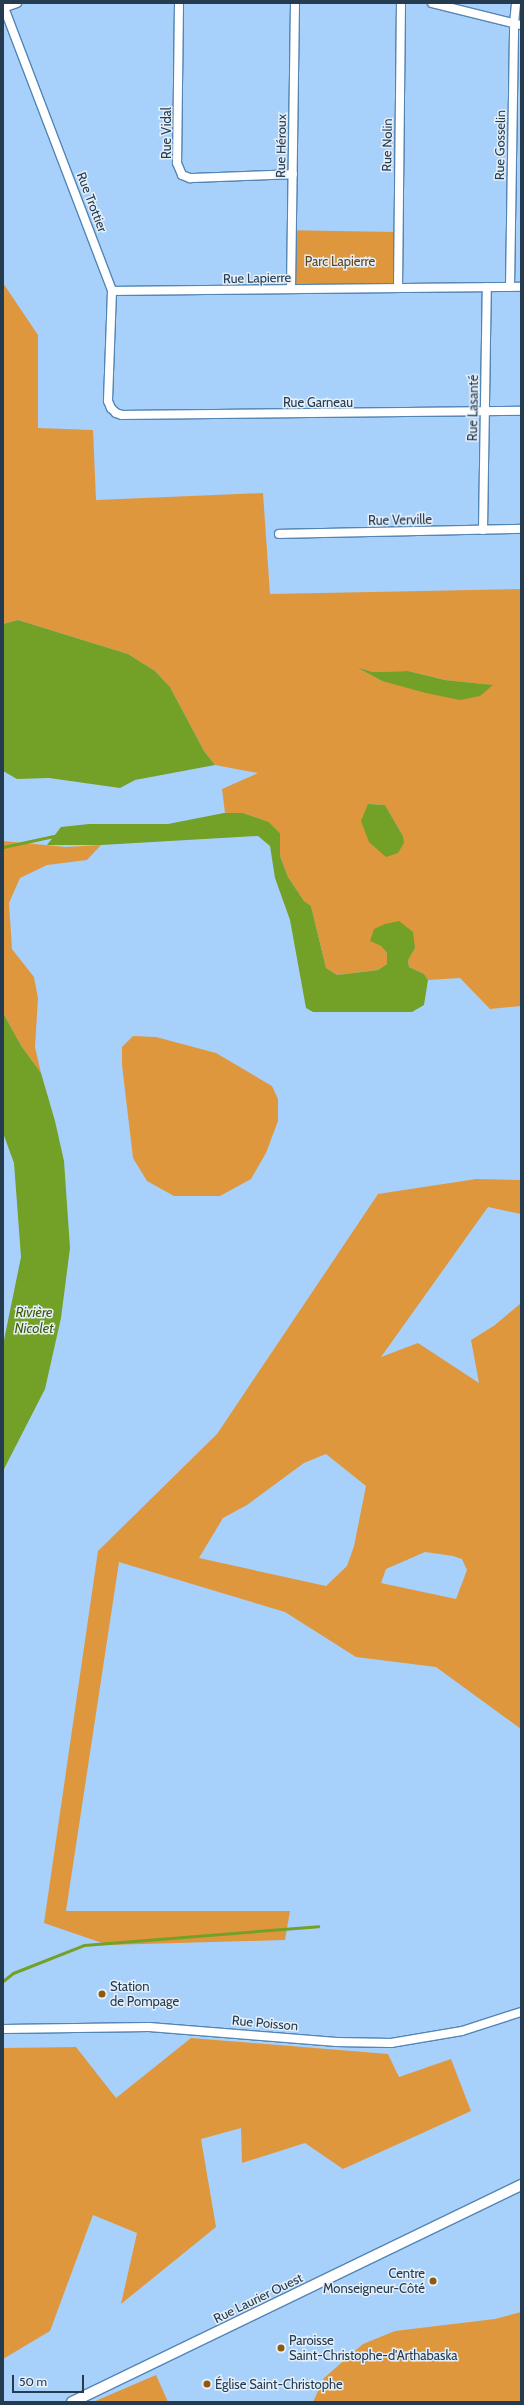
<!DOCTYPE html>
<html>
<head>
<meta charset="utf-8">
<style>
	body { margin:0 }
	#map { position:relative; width:524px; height:2405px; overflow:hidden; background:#a7d1fb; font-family:Cabin,sans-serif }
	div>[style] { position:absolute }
	.green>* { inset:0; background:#df973e; transform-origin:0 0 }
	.water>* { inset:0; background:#73a027 }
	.stream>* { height:3px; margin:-1.5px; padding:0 1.5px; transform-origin:1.5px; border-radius:1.5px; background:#73a027 }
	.roads { filter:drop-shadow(1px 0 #5385b5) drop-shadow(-1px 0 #5385b5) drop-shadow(0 1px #5385b5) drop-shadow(0 -1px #5385b5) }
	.minor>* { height:8px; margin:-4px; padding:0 4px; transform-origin:4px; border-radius:4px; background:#fff }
	.tertiary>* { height:10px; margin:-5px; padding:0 5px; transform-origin:5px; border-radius:5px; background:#fff }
	.dots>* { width:11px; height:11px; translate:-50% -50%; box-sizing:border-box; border:2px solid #e4eff9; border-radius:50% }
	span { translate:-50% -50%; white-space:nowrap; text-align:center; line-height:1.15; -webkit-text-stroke:3px #e4eff9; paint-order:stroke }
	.street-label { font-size:13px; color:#253b50 }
	.park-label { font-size:13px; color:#654319 }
	.poi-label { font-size:13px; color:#253b50 }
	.left { translate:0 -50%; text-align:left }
	.right { translate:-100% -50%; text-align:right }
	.water-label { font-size:14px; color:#3e5b05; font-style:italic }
	.frame { position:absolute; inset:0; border:4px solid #253b50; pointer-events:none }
	.scale { position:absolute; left:12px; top:2375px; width:72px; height:18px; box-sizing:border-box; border:2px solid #253b50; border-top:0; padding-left:5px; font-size:12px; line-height:14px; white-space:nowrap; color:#253b50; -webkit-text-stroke:3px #e4eff9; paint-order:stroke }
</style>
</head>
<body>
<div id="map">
	<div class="green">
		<div style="left:399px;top:232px;width:56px;height:107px;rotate:91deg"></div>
		<div style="clip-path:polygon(evenodd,3px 283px,38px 335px,38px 428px,93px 430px,96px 500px,263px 493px,270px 594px,521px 589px,521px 1006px,490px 1009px,460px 978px,428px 980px,424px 974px,409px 967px,408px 959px,415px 948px,381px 946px,387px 953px,387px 964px,378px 970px,337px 975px,326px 968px,311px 906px,304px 901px,288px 877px,280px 856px,280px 833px,269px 822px,243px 813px,225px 813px,222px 789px,258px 773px,215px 765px,204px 751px,170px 687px,155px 671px,128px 654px,18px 620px,3px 624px,3px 283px,360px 669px,373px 672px,408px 671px,445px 680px,492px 685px,382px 681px,360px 669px,3px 283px,368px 804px,385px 805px,403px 836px,368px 804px)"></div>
		<div style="clip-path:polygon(3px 841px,66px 847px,101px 845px,87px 860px,47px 865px,20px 878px,9px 903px,12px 949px,34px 977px,38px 998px,35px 1047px,41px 1073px,22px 1047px,3px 1013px)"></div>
		<div style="clip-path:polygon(133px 1036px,156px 1037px,216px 1053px,272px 1086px,278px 1099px,278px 1121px,266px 1153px,251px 1179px,220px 1196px,174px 1196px,147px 1181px,133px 1158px,122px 1065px,122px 1047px)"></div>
		<div style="clip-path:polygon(evenodd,476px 1179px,521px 1180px,521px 1214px,488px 1207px,381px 1357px,418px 1343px,479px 1383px,471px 1340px,495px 1325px,521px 1303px,521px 1729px,436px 1667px,356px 1657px,285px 1612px,119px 1562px,66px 1911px,290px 1911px,285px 1940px,108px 1945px,44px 1923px,98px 1551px,217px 1434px,378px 1194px,476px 1179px,326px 1454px,366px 1486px,354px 1546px,347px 1566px,326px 1586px,199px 1558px,223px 1518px,247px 1505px,304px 1463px,326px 1454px,476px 1179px,425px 1552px,453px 1556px,462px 1559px,467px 1570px,456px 1599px,381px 1583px,386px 1569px,425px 1552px)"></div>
		<div style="clip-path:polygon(191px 2038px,388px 2054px,399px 2077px,451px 2059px,471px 2111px,343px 2169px,305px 2143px,242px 2163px,241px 2128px,201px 2139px,216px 2227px,121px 2304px,137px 2233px,93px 2215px,50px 2331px,3px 2359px,3px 2048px,76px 2047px,116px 2098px)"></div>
		<div style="clip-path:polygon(521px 2312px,521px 2402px,313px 2402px,324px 2378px,363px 2344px,395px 2331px,495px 2319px)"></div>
		<div style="clip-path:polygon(156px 2375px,168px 2402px,93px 2402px)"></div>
	</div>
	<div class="water">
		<div style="clip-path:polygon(18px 620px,128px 654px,155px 671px,170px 687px,204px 751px,215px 765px,135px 780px,120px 788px,49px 778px,17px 779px,3px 771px,3px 624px)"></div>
		<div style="clip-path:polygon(358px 668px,373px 672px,408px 671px,445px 680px,493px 685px,480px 696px,460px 700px,426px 693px,382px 681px)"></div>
		<div style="clip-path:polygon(368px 804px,385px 805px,403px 836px,404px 843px,398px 853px,386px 857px,369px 842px,361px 821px)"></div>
		<div style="clip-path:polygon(224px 813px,243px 813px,269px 822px,280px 833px,280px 856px,288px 877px,304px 901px,311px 906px,326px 968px,337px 975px,378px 970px,387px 964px,387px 953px,381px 946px,370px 941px,374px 929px,385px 924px,399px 921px,413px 932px,415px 948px,408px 960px,409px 967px,424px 974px,428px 980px,424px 1005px,412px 1012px,313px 1012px,306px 1008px,290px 920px,275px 878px,270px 846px,258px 836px,101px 845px,47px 845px,61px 827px,89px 824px,168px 824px)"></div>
		<div style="clip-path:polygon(3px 1013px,22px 1047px,41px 1073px,55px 1121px,64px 1161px,70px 1248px,61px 1318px,45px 1389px,3px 1471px,3px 1345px,21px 1257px,14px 1163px,3px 1133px)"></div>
	</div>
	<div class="stream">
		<div style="left:3px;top:847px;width:52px;rotate:-12.2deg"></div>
		<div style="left:3px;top:1981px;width:13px;rotate:-39deg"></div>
		<div style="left:13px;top:1973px;width:76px;rotate:-21.5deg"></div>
		<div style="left:84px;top:1945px;width:235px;rotate:-4.6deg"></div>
	</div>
	<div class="roads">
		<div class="minor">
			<div style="left:179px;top:3px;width:160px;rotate:90.7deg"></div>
			<div style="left:177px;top:163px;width:13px;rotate:67deg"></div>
			<div style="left:182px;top:175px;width:9px;rotate:21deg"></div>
			<div style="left:190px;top:178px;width:103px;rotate:-2.2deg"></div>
			<div style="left:432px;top:3px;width:92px;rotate:13.9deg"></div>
			<div style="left:3px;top:5px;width:306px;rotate:69.1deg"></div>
			<div style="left:112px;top:291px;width:110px;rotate:92.1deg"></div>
			<div style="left:108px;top:401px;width:8px;rotate:67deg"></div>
			<div style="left:111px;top:408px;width:7px;rotate:45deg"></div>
			<div style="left:116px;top:413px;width:6px;rotate:18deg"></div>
			<div style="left:122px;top:415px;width:399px;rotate:-0.6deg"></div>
			<div style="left:3px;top:8px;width:15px;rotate:-20deg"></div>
			<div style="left:510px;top:287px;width:264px;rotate:-89.1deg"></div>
			<div style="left:514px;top:23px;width:20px;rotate:-84deg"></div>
			<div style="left:398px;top:288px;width:285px;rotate:-89.4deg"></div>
			<div style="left:291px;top:289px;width:286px;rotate:-89.2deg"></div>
			<div style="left:112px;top:291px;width:409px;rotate:-0.6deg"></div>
			<div style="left:483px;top:530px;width:243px;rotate:-89.1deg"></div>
			<div style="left:279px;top:534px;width:242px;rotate:-1.2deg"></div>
			<div style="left:3px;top:2029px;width:146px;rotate:-0.8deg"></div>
			<div style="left:149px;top:2027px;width:188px;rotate:4.6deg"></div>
			<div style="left:336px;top:2042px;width:55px;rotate:1deg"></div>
			<div style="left:391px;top:2043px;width:72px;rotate:-9.6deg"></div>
			<div style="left:462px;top:2031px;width:62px;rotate:-17.9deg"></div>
		</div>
		<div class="tertiary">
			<div style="left:72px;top:2402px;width:499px;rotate:-25.8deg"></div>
		</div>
	</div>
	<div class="dots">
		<div style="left:102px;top:1994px;background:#8e590b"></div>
		<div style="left:433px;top:2281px;background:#8e590b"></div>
		<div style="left:281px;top:2348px;background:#8e590b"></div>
		<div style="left:207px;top:2384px;background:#8e590b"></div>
	</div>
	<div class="street-label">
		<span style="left:166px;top:133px;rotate:-90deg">Rue Vidal</span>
		<span style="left:387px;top:145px;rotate:-89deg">Rue Nolin</span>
		<span style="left:500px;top:145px;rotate:-89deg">Rue Gosselin</span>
		<span style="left:281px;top:146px;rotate:-89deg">Rue Héroux</span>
		<span style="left:92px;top:202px;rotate:69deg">Rue Trottier</span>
		<span style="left:257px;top:278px;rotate:-1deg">Rue Lapierre</span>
		<span style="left:318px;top:402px">Rue Garneau</span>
		<span style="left:473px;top:408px;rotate:-89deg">Rue Lasanté</span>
		<span style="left:400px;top:520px;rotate:-1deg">Rue Verville</span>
		<span style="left:265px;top:2023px;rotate:5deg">Rue Poisson</span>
		<span style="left:258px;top:2298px;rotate:-26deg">Rue Laurier Ouest</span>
	</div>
	<div class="park-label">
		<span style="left:340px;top:261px">Parc Lapierre</span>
	</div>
	<div class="poi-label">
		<span class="left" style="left:110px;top:1994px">Station<br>de Pompage</span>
		<span class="right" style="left:425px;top:2281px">Centre<br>Monseigneur-Côté</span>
		<span class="left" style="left:289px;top:2348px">Paroisse<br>Saint-Christophe-d'Arthabaska</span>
		<span class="left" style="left:215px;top:2384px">Église Saint-Christophe</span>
	</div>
	<div class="water-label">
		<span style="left:34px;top:1320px">Rivière<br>Nicolet</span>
	</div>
	<div class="frame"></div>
	<div class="scale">50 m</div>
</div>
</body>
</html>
